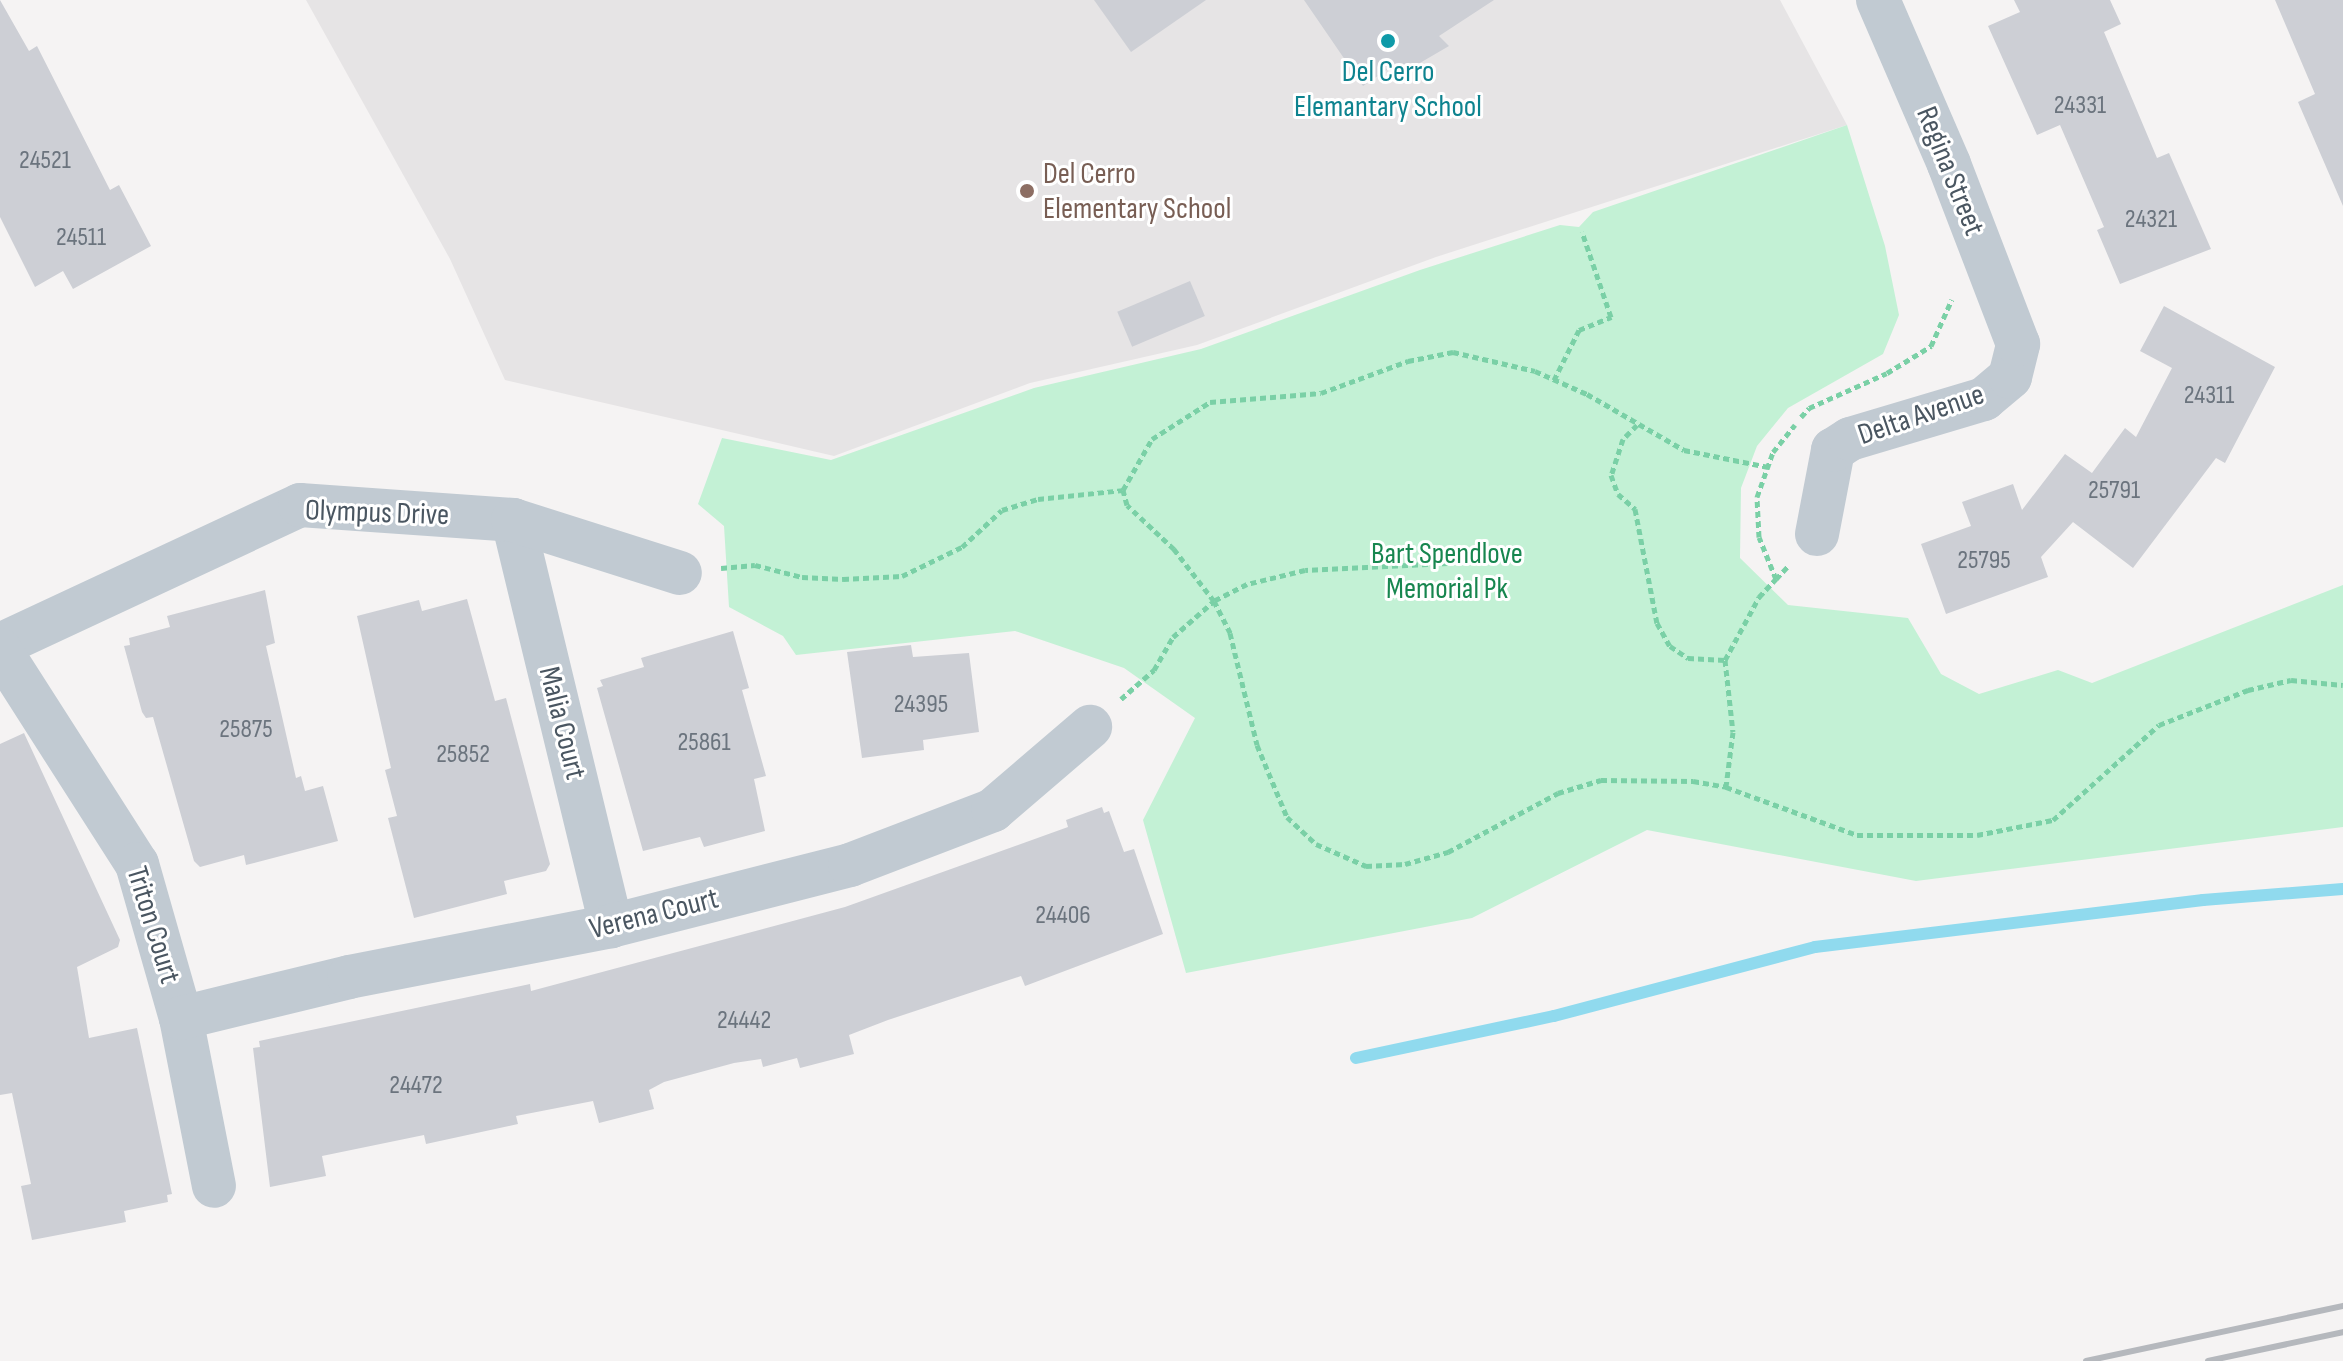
<!DOCTYPE html>
<html>
<head>
<meta charset="utf-8">
<style>
	body { margin:0 }
	#map { position:relative; width:2343px; height:1361px; overflow:hidden; background:#f5f3f3; font-family:"Sofia Sans Condensed",sans-serif }
	div>[style] { position:absolute }
	.education>* { inset:0; background:#e6e4e5 }
	.green>* { inset:0; background:#c3f1d5 }
	.stream>* { height:12px; margin:-6px; padding:0 6px; transform-origin:6px; border-radius:6px; background:#90daee }
	.building>* { inset:0; background:#cdcfd5; transform-origin:0 0 }
	.path>* { height:5px; margin-top:-2.5px; transform-origin:0; background:repeating-linear-gradient(90deg,#7ad0a6 0 6px,transparent 0 10px) }
	.minor>* { height:44px; margin:-22px; padding:0 22px; transform-origin:22px; border-radius:22px; background:#c1cad2 }
	.rail>* { height:6px; margin:-3px; padding:0 3px; transform-origin:3px; border-radius:3px; background:#b5b8bd }
	.dots>* { width:22px; height:22px; translate:-50% -50%; box-sizing:border-box; border:4px solid #fff; border-radius:50% }
	span { translate:-50% -50%; white-space:nowrap; text-align:center; line-height:1.15; -webkit-text-stroke:6px #fff; paint-order:stroke }
	.number-label { font-size:26px; color:#6b747e }
	.number-label span { -webkit-text-stroke-width:0 }
	.culture-label { font-size:30px; color:#0d838f }
	.street-label { font-size:30px; color:#4a5661 }
	.education-label { font-size:30px; color:#785e54 }
	.left { translate:0 -50%; text-align:left }
	.park-label { font-size:30px; color:#17864f }
</style>
</head>
<body>
<div id="map">
	<div class="education">
		<div style="clip-path:polygon(306px 0,1780px 0,1847px 125px,1436px 257px,1197px 345px,1030px 383px,834px 456px,505px 380px,450px 259px)"></div>
	</div>
	<div class="green">
		<div style="clip-path:polygon(1847px 125px,1885px 246px,1899px 315px,1883px 354px,1788px 408px,1757px 446px,1741px 488px,1740px 558px,1788px 605px,1908px 618px,1941px 674px,1979px 694px,2058px 670px,2092px 683px,2343px 585px,2343px 827px,1916px 881px,1647px 830px,1472px 918px,1186px 973px,1143px 820px,1195px 718px,1124px 668px,1015px 631px,796px 655px,783px 636px,729px 607px,724px 526px,698px 504px,722px 438px,831px 460px,1034px 388px,1201px 349px,1420px 270px,1560px 225px,1579px 227px,1593px 212px)"></div>
	</div>
	<div class="stream">
		<div style="left:1356px;top:1058px;width:202px;rotate:-12deg"></div>
		<div style="left:1554px;top:1016px;width:270px;rotate:-14.8deg"></div>
		<div style="left:1815px;top:947px;width:391px;rotate:-6.9deg"></div>
		<div style="left:2203px;top:900px;width:140px;rotate:-4.5deg"></div>
	</div>
	<div class="building">
		<div style="clip-path:polygon(0 0,29px 51px,37px 46px,110px 190px,119px 185px,151px 246px,73px 289px,63px 271px,35px 287px,0 217px)"></div>
		<div style="clip-path:polygon(1094px 0,1206px 0,1131px 52px)"></div>
		<div style="clip-path:polygon(1304px 0,1494px 0,1439px 36px,1449px 46px,1401px 74px,1394px 65px,1363px 86px)"></div>
		<div style="clip-path:polygon(2014px 0,2110px 0,2121px 24px,2104px 32px,2157px 158px,2169px 153px,2211px 249px,2120px 284px,2097px 230px,2104px 227px,2060px 125px,2037px 135px,1988px 26px,2020px 12px)"></div>
		<div style="clip-path:polygon(2275px 0,2343px 0,2343px 206px,2298px 102px,2315px 94px)"></div>
		<div style="left:1190px;top:281px;width:38px;height:79px;rotate:67deg"></div>
		<div style="clip-path:polygon(2164px 306px,2275px 367px,2225px 463px,2216px 458px,2133px 568px,2073px 522px,2041px 557px,2048px 577px,1946px 614px,1921px 544px,1971px 526px,1962px 502px,2013px 484px,2022px 510px,2065px 454px,2092px 473px,2125px 428px,2136px 437px,2172px 368px,2140px 351px)"></div>
		<div style="clip-path:polygon(265px 590px,275px 643px,266px 646px,296px 778px,301px 776px,305px 791px,323px 786px,338px 841px,246px 865px,244px 855px,200px 867px,194px 861px,153px 717px,146px 718px,142px 712px,124px 646px,130px 645px,129px 638px,170px 627px,167px 616px)"></div>
		<div style="clip-path:polygon(467px 599px,495px 701px,506px 698px,550px 864px,546px 871px,504px 881px,507px 894px,414px 918px,388px 818px,397px 816px,385px 770px,391px 768px,357px 616px,419px 600px,422px 611px)"></div>
		<div style="clip-path:polygon(733px 631px,749px 688px,742px 690px,766px 776px,754px 779px,765px 831px,704px 847px,700px 837px,643px 851px,597px 688px,603px 686px,600px 680px,644px 667px,641px 658px)"></div>
		<div style="clip-path:polygon(911px 645px,913px 657px,969px 653px,979px 732px,923px 740px,924px 750px,862px 758px,847px 652px)"></div>
		<div style="clip-path:polygon(24px 733px,120px 940px,118px 947px,77px 967px,89px 1038px,137px 1028px,172px 1194px,167px 1195px,168px 1202px,124px 1211px,126px 1222px,32px 1240px,21px 1186px,31px 1184px,12px 1093px,0 1095px,0 744px)"></div>
		<div style="clip-path:polygon(1102px 807px,1104px 813px,1109px 811px,1124px 852px,1134px 849px,1163px 934px,1025px 986px,1021px 976px,888px 1020px,849px 1035px,854px 1054px,800px 1068px,797px 1058px,763px 1067px,761px 1059px,734px 1063px,664px 1082px,649px 1090px,654px 1109px,599px 1123px,593px 1101px,516px 1116px,518px 1124px,426px 1144px,424px 1135px,322px 1156px,326px 1176px,270px 1187px,253px 1048px,260px 1047px,259px 1041px,530px 984px,531px 991px,845px 907px,1068px 827px,1066px 820px)"></div>
	</div>
	<div class="path">
		<div style="left:1554px;top:380px;width:56px;rotate:-63.4deg"></div>
		<div style="left:1579px;top:330px;width:35px;rotate:-22deg"></div>
		<div style="left:1611px;top:317px;width:90px;rotate:-108.8deg"></div>
		<div style="left:1801px;top:417px;width:12px;rotate:-48deg"></div>
		<div style="left:1809px;top:408px;width:85px;rotate:-24.2deg"></div>
		<div style="left:1887px;top:373px;width:52px;rotate:-31.5deg"></div>
		<div style="left:1931px;top:346px;width:51px;rotate:-65.9deg"></div>
		<div style="left:1637px;top:425px;width:20px;rotate:135deg"></div>
		<div style="left:1623px;top:439px;width:38px;rotate:108deg"></div>
		<div style="left:1611px;top:475px;width:20px;rotate:70deg"></div>
		<div style="left:1618px;top:494px;width:23px;rotate:41deg"></div>
		<div style="left:1635px;top:509px;width:116px;rotate:79.1deg"></div>
		<div style="left:1657px;top:623px;width:26px;rotate:61deg"></div>
		<div style="left:1670px;top:646px;width:22px;rotate:34deg"></div>
		<div style="left:1688px;top:658px;width:37px;rotate:3deg"></div>
		<div style="left:1725px;top:660px;width:72px;rotate:-61.6deg"></div>
		<div style="left:1759px;top:597px;width:25px;rotate:-47deg"></div>
		<div style="left:1776px;top:579px;width:45px;rotate:-112deg"></div>
		<div style="left:1759px;top:537px;width:40px;rotate:-92.9deg"></div>
		<div style="left:1757px;top:497px;width:48px;rotate:-70.4deg"></div>
		<div style="left:1773px;top:452px;width:35px;rotate:-51deg"></div>
		<div style="left:1448px;top:563px;width:143px;rotate:177.2deg"></div>
		<div style="left:1305px;top:570px;width:60px;rotate:166.4deg"></div>
		<div style="left:1247px;top:584px;width:37px;rotate:153deg"></div>
		<div style="left:1214px;top:601px;width:66px;rotate:-127.6deg"></div>
		<div style="left:1174px;top:549px;width:64px;rotate:-136.9deg"></div>
		<div style="left:1127px;top:505px;width:16px;rotate:-105deg"></div>
		<div style="left:1123px;top:490px;width:59px;rotate:-60.4deg"></div>
		<div style="left:1152px;top:439px;width:69px;rotate:-32.5deg"></div>
		<div style="left:1210px;top:402px;width:111px;rotate:-4.6deg"></div>
		<div style="left:1321px;top:393px;width:93px;rotate:-20.2deg"></div>
		<div style="left:1408px;top:361px;width:46px;rotate:-11.3deg"></div>
		<div style="left:1453px;top:352px;width:84px;rotate:13deg"></div>
		<div style="left:1535px;top:371px;width:57px;rotate:23.9deg"></div>
		<div style="left:1587px;top:394px;width:112px;rotate:30deg"></div>
		<div style="left:1684px;top:450px;width:86px;rotate:11.4deg"></div>
		<div style="left:721px;top:568px;width:34px;rotate:-5deg"></div>
		<div style="left:755px;top:565px;width:49px;rotate:14.3deg"></div>
		<div style="left:802px;top:577px;width:41px;rotate:2.8deg"></div>
		<div style="left:843px;top:579px;width:59px;rotate:-2.9deg"></div>
		<div style="left:902px;top:576px;width:67px;rotate:-25.8deg"></div>
		<div style="left:962px;top:547px;width:54px;rotate:-42.8deg"></div>
		<div style="left:1002px;top:510px;width:38px;rotate:-17deg"></div>
		<div style="left:1038px;top:499px;width:85px;rotate:-6deg"></div>
		<div style="left:1776px;top:579px;width:19px;rotate:-47deg"></div>
		<div style="left:1725px;top:660px;width:72px;rotate:83.7deg"></div>
		<div style="left:1733px;top:732px;width:55px;rotate:97.3deg"></div>
		<div style="left:1121px;top:699px;width:44px;rotate:-41.3deg"></div>
		<div style="left:1154px;top:670px;width:38px;rotate:-60deg"></div>
		<div style="left:1173px;top:637px;width:55px;rotate:-41.3deg"></div>
		<div style="left:1214px;top:601px;width:36px;rotate:63deg"></div>
		<div style="left:1230px;top:633px;width:115px;rotate:76.4deg"></div>
		<div style="left:1257px;top:745px;width:78px;rotate:67.4deg"></div>
		<div style="left:1287px;top:817px;width:40px;rotate:43deg"></div>
		<div style="left:1316px;top:844px;width:55px;rotate:23.7deg"></div>
		<div style="left:1366px;top:866px;width:39px;rotate:-3deg"></div>
		<div style="left:1405px;top:864px;width:45px;rotate:-15.6deg"></div>
		<div style="left:1448px;top:852px;width:125px;rotate:-28.2deg"></div>
		<div style="left:1558px;top:793px;width:45px;rotate:-16.8deg"></div>
		<div style="left:1601px;top:780px;width:92px;rotate:0.6deg"></div>
		<div style="left:1693px;top:781px;width:34px;rotate:10deg"></div>
		<div style="left:1726px;top:787px;width:140px;rotate:20.1deg"></div>
		<div style="left:1857px;top:835px;width:120px"></div>
		<div style="left:1977px;top:835px;width:77px;rotate:-11.2deg"></div>
		<div style="left:2053px;top:820px;width:142px;rotate:-41.9deg"></div>
		<div style="left:2159px;top:725px;width:96px;rotate:-21.5deg"></div>
		<div style="left:2248px;top:690px;width:44px;rotate:-13.1deg"></div>
		<div style="left:2291px;top:680px;width:52px;rotate:5.5deg"></div>
	</div>
	<div class="minor">
		<div style="left:513px;top:520px;width:418px;rotate:76.4deg"></div>
		<div style="left:1817px;top:534px;width:86px;rotate:-79.2deg"></div>
		<div style="left:1833px;top:450px;width:20px;rotate:-33deg"></div>
		<div style="left:1850px;top:439px;width:140px;rotate:-16.6deg"></div>
		<div style="left:1984px;top:399px;width:34px;rotate:-40deg"></div>
		<div style="left:2010px;top:377px;width:34px;rotate:-76deg"></div>
		<div style="left:2018px;top:344px;width:193px;rotate:-111deg"></div>
		<div style="left:1949px;top:164px;width:179px;rotate:-113.4deg"></div>
		<div style="left:0;top:645px;width:331px;rotate:-25deg"></div>
		<div style="left:300px;top:505px;width:214px;rotate:4deg"></div>
		<div style="left:513px;top:520px;width:175px;rotate:17.6deg"></div>
		<div style="left:0;top:650px;width:254px;rotate:57.4deg"></div>
		<div style="left:137px;top:864px;width:160px;rotate:74.1deg"></div>
		<div style="left:181px;top:1018px;width:171px;rotate:78.9deg"></div>
		<div style="left:181px;top:1018px;width:173px;rotate:-13.7deg"></div>
		<div style="left:349px;top:977px;width:267px;rotate:-11deg"></div>
		<div style="left:611px;top:926px;width:247px;rotate:-14.3deg"></div>
		<div style="left:850px;top:865px;width:153px;rotate:-21deg"></div>
		<div style="left:993px;top:810px;width:128px;rotate:-40.6deg"></div>
	</div>
	<div class="rail">
		<div style="left:2086px;top:1361px;width:263px;rotate:-12.1deg"></div>
		<div style="left:2208px;top:1361px;width:138px;rotate:-12.1deg"></div>
	</div>
	<div class="dots">
		<div style="left:1388px;top:41px;background:#0f9aa8"></div>
		<div style="left:1027px;top:191px;background:#8d6e63"></div>
	</div>
	<div class="number-label">
		<span style="left:2080px;top:106px">24331</span>
		<span style="left:45px;top:161px">24521</span>
		<span style="left:2151px;top:220px">24321</span>
		<span style="left:81px;top:238px">24511</span>
		<span style="left:2209px;top:396px">24311</span>
		<span style="left:2114px;top:491px">25791</span>
		<span style="left:1984px;top:561px">25795</span>
		<span style="left:921px;top:705px">24395</span>
		<span style="left:246px;top:730px">25875</span>
		<span style="left:704px;top:743px">25861</span>
		<span style="left:463px;top:755px">25852</span>
		<span style="left:1063px;top:916px">24406</span>
		<span style="left:744px;top:1021px">24442</span>
		<span style="left:416px;top:1086px">24472</span>
	</div>
	<div class="culture-label">
		<span style="left:1388px;top:89px">Del Cerro<br>Elemantary School</span>
	</div>
	<div class="street-label">
		<span style="left:1950px;top:171px;rotate:68deg">Regina Street</span>
		<span style="left:1921px;top:415px;rotate:-19deg">Delta Avenue</span>
		<span style="left:377px;top:513px;rotate:2deg">Olympus Drive</span>
		<span style="left:562px;top:723px;rotate:76deg">Malia Court</span>
		<span style="left:654px;top:914px;rotate:-14deg">Verena Court</span>
		<span style="left:153px;top:925px;rotate:73deg">Triton Court</span>
	</div>
	<div class="education-label">
		<span class="left" style="left:1043px;top:191px">Del Cerro<br>Elementary School</span>
	</div>
	<div class="park-label">
		<span style="left:1447px;top:571px">Bart Spendlove<br>Memorial Pk</span>
	</div>
</div>
</body>
</html>
